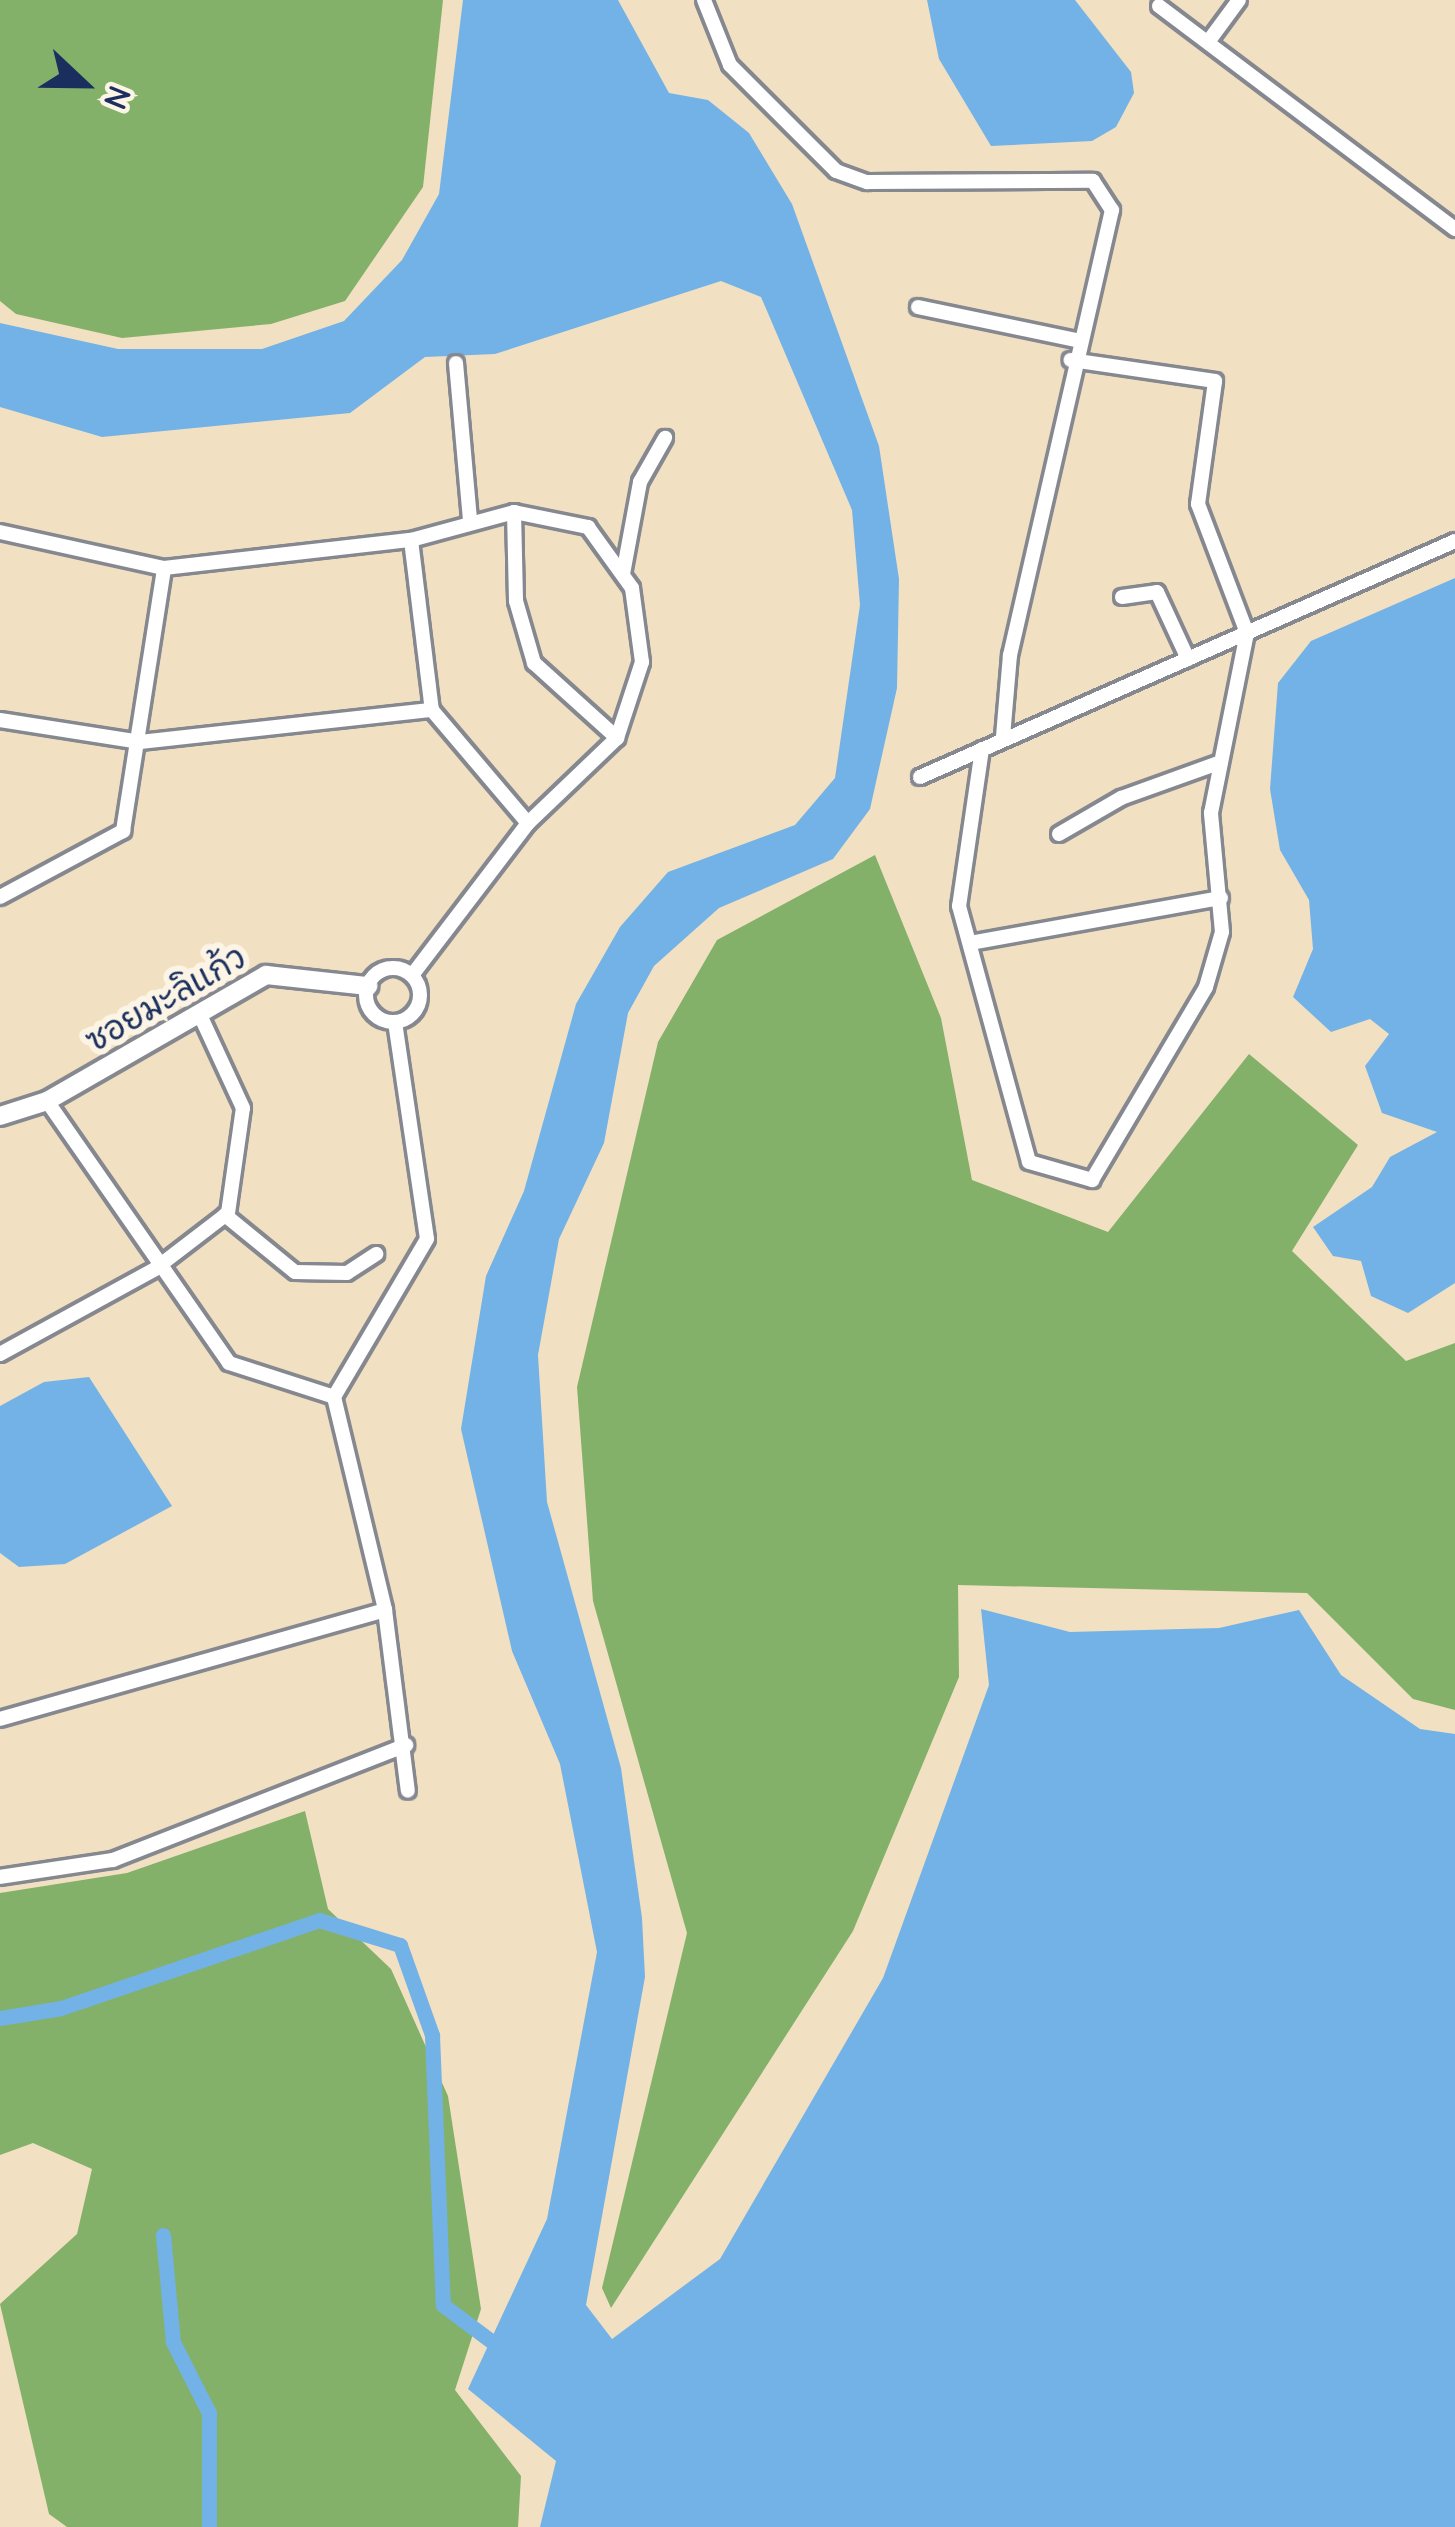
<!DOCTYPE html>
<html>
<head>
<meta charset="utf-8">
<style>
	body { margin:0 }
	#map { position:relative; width:1455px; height:2527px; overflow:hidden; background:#f1e0c1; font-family:"Comic Neue","Playpen Sans Thai",sans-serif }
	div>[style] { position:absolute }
	.forest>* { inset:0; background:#83b16a }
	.water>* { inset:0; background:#73b2e6 }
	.canal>* { height:15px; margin:-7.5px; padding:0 7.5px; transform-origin:7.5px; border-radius:7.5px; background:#73b2e6 }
	.roads { filter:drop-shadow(3px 0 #868890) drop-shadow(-3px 0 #868890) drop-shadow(0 3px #868890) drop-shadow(0 -3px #868890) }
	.street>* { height:14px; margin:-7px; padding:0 7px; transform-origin:7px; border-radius:7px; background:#fff }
	.street>.ring { margin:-7px; padding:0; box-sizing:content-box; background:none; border:14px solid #fff; border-radius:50% }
	.secondary>* { height:18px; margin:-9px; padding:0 9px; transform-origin:9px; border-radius:9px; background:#fff }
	span { translate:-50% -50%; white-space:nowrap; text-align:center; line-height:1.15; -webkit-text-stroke:12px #fcf5e5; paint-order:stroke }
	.street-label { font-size:33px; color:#1b2f5e }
	.north { position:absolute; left:24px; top:24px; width:120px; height:120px; -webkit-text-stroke:9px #fcf5e5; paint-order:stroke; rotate:112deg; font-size:33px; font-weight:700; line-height:48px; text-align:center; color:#1b2f5e }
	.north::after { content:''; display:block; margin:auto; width:42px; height:54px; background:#1b2f5e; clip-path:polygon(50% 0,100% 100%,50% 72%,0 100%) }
</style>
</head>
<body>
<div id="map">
	<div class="forest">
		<div style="clip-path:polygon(0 0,443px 0,423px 187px,345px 301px,271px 324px,122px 338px,16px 314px,0 301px)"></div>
		<div style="clip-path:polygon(875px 855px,941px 1018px,972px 1180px,1108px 1232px,1249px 1054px,1358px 1145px,1292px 1251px,1406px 1361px,1455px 1343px,1455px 1710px,1413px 1699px,1307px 1593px,958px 1585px,959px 1677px,853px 1931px,611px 2308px,602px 2288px,687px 1933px,593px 1601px,577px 1387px,658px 1042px,717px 940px)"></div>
		<div style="clip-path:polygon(305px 1811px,328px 1909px,391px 1969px,448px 2096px,481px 2309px,455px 2390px,521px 2476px,518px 2527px,67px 2527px,49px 2514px,0 2304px,77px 2234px,92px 2169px,33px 2143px,0 2155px,0 1893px,127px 1873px)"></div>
	</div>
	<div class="water">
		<div style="clip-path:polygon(463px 0,618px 0,669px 93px,708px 100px,749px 133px,792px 204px,879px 446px,899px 579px,897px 688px,870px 809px,833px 859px,719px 908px,654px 966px,628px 1013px,604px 1143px,559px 1239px,538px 1355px,547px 1502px,621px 1768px,642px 1918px,645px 1977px,586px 2305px,612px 2339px,720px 2259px,883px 1978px,989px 1685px,981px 1609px,1070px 1632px,1219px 1628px,1299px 1610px,1341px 1675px,1420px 1729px,1455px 1734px,1455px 2527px,540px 2527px,556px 2461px,468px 2389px,547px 2219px,597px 1952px,560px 1764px,512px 1651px,461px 1429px,486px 1276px,524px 1191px,576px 1004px,620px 927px,668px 872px,795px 825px,835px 778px,860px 605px,852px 510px,761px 297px,721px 281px,495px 354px,425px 357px,350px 413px,102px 437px,0 407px,0 323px,118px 349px,262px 349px,344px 321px,402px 260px,439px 194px)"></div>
		<div style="clip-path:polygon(927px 0,1075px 0,1131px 72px,1134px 93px,1116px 127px,1092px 141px,991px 146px,939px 59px)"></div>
		<div style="clip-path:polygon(1455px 578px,1455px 1283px,1408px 1313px,1371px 1296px,1361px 1261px,1333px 1256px,1313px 1227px,1372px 1187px,1390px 1157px,1437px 1132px,1382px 1113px,1365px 1066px,1389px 1034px,1370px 1019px,1331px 1032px,1293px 997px,1313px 949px,1309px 900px,1280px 850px,1270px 789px,1278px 683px,1311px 641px)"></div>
		<div style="clip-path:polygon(89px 1377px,172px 1506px,65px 1564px,19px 1567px,0 1553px,0 1406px,44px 1382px)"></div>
	</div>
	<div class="canal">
		<div style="left:0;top:2018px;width:62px;rotate:-9.3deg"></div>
		<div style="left:61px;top:2008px;width:273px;rotate:-18.8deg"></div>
		<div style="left:319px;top:1920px;width:85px;rotate:17.2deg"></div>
		<div style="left:400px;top:1945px;width:96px;rotate:70.4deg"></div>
		<div style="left:432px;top:2035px;width:270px;rotate:87.7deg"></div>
		<div style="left:443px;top:2305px;width:80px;rotate:36.9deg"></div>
		<div style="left:163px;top:2235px;width:107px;rotate:84.7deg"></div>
		<div style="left:173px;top:2342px;width:80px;rotate:63.1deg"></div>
		<div style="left:209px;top:2413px;width:114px;rotate:90deg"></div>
	</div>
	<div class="roads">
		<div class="street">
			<div style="left:704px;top:0;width:70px;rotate:68.2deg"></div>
			<div style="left:730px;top:65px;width:150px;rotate:45deg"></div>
			<div style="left:836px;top:171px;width:33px;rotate:20deg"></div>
			<div style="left:867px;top:182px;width:226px;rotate:-0.3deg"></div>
			<div style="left:1093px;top:181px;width:35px;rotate:57deg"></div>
			<div style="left:1112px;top:210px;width:457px;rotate:102.9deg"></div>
			<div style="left:1010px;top:655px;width:82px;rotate:94.9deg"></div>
			<div style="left:1159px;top:6px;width:371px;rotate:37deg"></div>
			<div style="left:1208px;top:42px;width:52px;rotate:-53.6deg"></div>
			<div style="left:918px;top:307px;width:161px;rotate:11.8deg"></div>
			<div style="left:456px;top:363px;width:157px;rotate:84.9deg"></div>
			<div style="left:514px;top:512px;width:89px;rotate:88.7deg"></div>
			<div style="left:516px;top:601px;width:65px;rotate:73.8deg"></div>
			<div style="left:534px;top:663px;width:112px;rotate:42.1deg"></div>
			<div style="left:0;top:532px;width:168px;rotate:12.4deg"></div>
			<div style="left:164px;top:568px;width:249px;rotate:-6.5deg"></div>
			<div style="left:411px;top:540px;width:107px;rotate:-15.2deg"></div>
			<div style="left:514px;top:512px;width:76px;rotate:11.5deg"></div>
			<div style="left:588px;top:527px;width:75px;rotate:54.2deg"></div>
			<div style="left:632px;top:588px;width:75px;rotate:82.3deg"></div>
			<div style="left:642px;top:662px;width:80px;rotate:108.2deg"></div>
			<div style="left:617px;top:738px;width:123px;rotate:136.3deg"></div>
			<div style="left:528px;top:823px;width:191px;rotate:127.3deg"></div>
			<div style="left:411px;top:540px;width:171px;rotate:83deg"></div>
			<div style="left:623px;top:574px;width:94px;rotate:-79.5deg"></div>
			<div style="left:640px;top:482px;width:51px;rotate:-60.4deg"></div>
			<div style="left:1122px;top:597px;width:35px;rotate:-8deg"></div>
			<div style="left:1157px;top:592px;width:74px;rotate:65.2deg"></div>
			<div style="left:0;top:720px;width:142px;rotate:8.9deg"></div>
			<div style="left:140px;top:742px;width:294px;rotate:-6.3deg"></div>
			<div style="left:432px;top:710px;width:148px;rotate:49.7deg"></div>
			<div style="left:982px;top:749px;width:159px;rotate:98.3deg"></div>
			<div style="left:959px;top:906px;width:265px;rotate:74.7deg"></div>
			<div style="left:1029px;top:1162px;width:66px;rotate:15.9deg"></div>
			<div style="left:1092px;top:1180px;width:224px;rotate:-59.4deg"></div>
			<div style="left:1206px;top:987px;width:57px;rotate:-73.8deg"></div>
			<div style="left:1222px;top:932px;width:120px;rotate:-95.3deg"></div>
			<div style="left:1211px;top:813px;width:184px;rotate:-78.7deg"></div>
			<div style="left:1247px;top:633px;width:138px;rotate:-110.8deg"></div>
			<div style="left:1198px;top:504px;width:124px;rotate:-82.1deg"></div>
			<div style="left:1215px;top:381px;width:146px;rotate:-171.7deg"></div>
			<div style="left:920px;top:777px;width:585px;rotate:-23.8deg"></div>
			<div style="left:1059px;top:834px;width:72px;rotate:-30.1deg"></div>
			<div style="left:1121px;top:798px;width:106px;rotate:-19.8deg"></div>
			<div style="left:0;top:897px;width:140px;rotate:-28.2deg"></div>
			<div style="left:123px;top:831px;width:266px;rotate:-81.1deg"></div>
			<div style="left:970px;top:943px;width:255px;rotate:-10.2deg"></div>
			<div class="ring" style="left:366px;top:968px;width:40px;height:40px"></div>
			<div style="left:395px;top:1022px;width:219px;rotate:81.6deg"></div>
			<div style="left:427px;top:1239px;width:183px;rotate:120.5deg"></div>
			<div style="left:334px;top:1397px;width:219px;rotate:76.5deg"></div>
			<div style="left:385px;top:1610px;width:182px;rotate:82.8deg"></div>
			<div style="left:47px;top:1101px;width:319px;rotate:55.2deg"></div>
			<div style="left:229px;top:1363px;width:110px;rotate:17.9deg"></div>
			<div style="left:225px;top:1215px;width:90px;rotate:39.2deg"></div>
			<div style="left:295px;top:1272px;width:52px;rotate:1.1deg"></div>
			<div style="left:347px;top:1273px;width:35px;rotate:-33deg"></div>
			<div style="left:0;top:1354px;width:177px;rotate:-28.7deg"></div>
			<div style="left:155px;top:1269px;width:92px;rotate:-37.5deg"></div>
			<div style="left:228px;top:1213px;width:106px;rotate:-81.9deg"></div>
			<div style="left:243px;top:1108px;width:100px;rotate:-114.8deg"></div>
			<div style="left:0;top:1719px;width:400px;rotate:-15.8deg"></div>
			<div style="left:0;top:1877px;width:114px;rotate:-8.6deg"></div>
			<div style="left:113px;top:1860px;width:315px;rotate:-21.4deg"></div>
		</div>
		<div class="secondary">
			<div style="left:0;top:1116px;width:49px;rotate:-17.7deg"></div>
			<div style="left:47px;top:1101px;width:253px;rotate:-29.9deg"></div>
			<div style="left:266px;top:975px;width:103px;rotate:6.2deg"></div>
		</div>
	</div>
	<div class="street-label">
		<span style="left:166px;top:1000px;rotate:-30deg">ซอยมะลิแก้ว</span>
	</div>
	<div class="north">N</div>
</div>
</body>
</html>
